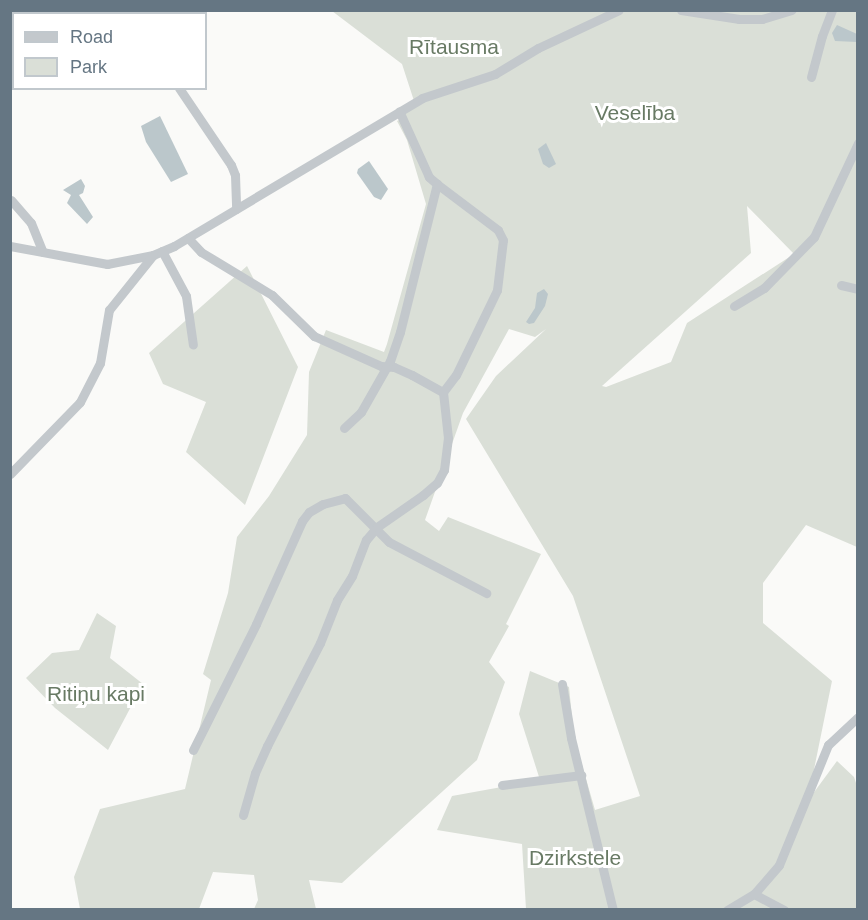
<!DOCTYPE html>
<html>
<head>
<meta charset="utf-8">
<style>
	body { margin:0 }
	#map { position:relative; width:868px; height:920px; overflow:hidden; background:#fafaf8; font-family:Helvetica,sans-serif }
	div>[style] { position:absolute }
	.green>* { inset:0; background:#dadfd7 }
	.water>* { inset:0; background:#bbc7cb }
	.minor>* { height:9px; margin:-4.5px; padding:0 4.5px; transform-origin:4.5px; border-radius:4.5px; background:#c3c8cc }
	span { translate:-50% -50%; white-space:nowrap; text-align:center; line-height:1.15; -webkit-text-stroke:6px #fff; paint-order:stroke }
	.park-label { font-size:21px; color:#687a64 }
	.frame { position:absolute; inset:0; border:12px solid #657683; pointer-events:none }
	.legend { position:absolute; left:12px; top:12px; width:195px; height:78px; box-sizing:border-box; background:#fff; border:2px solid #c1c8cd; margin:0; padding:8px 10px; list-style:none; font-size:18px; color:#657683 }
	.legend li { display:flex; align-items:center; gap:12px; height:30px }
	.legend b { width:30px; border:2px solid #c1c8cd }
</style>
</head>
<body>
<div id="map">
	<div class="green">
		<div style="clip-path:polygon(evenodd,332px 11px,857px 11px,857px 547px,806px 525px,763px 583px,763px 623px,832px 681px,809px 794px,812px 795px,837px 761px,854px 777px,858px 789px,857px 909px,526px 909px,522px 844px,437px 830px,452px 796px,540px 780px,519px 714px,530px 671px,569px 687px,574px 737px,595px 810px,640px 796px,573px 596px,466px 419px,496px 376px,546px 329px,535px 337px,509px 329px,463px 413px,425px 520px,439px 531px,448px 517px,541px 554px,506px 624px,509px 626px,489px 662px,505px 682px,477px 760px,342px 883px,309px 880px,316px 909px,254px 909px,258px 900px,254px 875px,213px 872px,199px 909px,80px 909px,74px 877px,100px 809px,185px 789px,211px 680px,203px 674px,228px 593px,237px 537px,269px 496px,307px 435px,309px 372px,326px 330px,384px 352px,387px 344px,426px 204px,407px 140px,397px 121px,401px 119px,399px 111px,415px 104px,402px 64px,332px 11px,747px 206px,794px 254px,687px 323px,671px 362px,606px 387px,602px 386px,751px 253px,747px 206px)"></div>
		<div style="clip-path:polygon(247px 266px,298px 367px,245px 505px,186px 452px,206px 402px,163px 384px,149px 353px)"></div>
		<div style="clip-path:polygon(97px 613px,116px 626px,110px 658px,143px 684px,108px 750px,55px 708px,26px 678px,52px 653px,79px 650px)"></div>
	</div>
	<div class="water">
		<div style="clip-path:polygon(837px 25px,857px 34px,857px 42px,835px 41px,832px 33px)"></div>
		<div style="clip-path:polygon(160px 116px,188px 174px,171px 182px,146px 142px,141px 126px)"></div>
		<div style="clip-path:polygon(546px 143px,556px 164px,549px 168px,543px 164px,538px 149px)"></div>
		<div style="clip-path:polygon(369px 161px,388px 189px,381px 200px,374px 197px,357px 173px,358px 169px)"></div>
		<div style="clip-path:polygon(81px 179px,85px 186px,83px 193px,79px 195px,93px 217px,87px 224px,67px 203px,71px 195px,63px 190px)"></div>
		<div style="clip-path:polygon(544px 289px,548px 294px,545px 306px,534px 323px,529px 324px,526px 322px,535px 308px,537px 293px)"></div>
	</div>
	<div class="minor">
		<div style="left:681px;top:10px;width:59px;rotate:8.8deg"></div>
		<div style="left:739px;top:19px;width:23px"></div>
		<div style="left:762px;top:19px;width:31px;rotate:-17deg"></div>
		<div style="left:811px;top:77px;width:42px;rotate:-75deg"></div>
		<div style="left:822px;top:36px;width:28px;rotate:-69deg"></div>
		<div style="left:179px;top:88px;width:93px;rotate:56deg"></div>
		<div style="left:231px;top:165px;width:11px;rotate:68deg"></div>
		<div style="left:235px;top:175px;width:34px;rotate:88deg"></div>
		<div style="left:11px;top:200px;width:30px;rotate:49deg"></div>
		<div style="left:31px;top:223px;width:31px;rotate:68deg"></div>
		<div style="left:188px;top:238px;width:19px;rotate:47deg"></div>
		<div style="left:201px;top:252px;width:83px;rotate:31.2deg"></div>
		<div style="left:272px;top:295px;width:59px;rotate:44.3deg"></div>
		<div style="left:314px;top:336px;width:73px;rotate:24.1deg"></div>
		<div style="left:381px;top:366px;width:13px;rotate:4deg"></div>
		<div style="left:394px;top:367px;width:20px;rotate:24deg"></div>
		<div style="left:412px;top:375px;width:35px;rotate:29deg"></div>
		<div style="left:10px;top:246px;width:99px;rotate:10.5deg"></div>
		<div style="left:107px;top:264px;width:47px;rotate:-11.1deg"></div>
		<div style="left:153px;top:255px;width:23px;rotate:-23deg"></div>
		<div style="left:174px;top:246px;width:289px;rotate:-30.8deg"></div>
		<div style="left:422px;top:98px;width:77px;rotate:-18.2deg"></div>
		<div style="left:495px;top:74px;width:50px;rotate:-31.2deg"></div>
		<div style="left:538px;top:48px;width:89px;rotate:-25.1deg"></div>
		<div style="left:162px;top:251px;width:51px;rotate:61.9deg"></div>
		<div style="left:186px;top:296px;width:49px;rotate:81.9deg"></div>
		<div style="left:841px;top:285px;width:17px;rotate:13deg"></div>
		<div style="left:734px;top:306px;width:35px;rotate:-31deg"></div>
		<div style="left:764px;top:288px;width:71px;rotate:-45.6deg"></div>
		<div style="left:814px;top:237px;width:104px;rotate:-64.9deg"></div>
		<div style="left:344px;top:428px;width:23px;rotate:-43deg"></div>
		<div style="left:361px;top:412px;width:59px;rotate:-60.4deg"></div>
		<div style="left:390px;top:361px;width:31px;rotate:-71deg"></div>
		<div style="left:400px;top:332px;width:153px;rotate:-76deg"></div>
		<div style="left:437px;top:184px;width:11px;rotate:-139deg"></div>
		<div style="left:429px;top:177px;width:72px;rotate:-114.4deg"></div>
		<div style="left:10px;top:474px;width:100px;rotate:-45.8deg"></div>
		<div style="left:80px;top:402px;width:44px;rotate:-62.9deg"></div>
		<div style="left:100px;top:363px;width:54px;rotate:-80.4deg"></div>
		<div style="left:109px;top:310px;width:70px;rotate:-51.3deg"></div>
		<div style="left:562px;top:684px;width:55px;rotate:80.5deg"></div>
		<div style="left:571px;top:738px;width:177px;rotate:76.3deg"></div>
		<div style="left:193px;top:750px;width:141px;rotate:-63.4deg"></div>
		<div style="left:256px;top:624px;width:113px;rotate:-65.9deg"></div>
		<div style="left:302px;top:521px;width:11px;rotate:-52deg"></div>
		<div style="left:309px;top:512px;width:16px;rotate:-30deg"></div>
		<div style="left:323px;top:504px;width:23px;rotate:-15deg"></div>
		<div style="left:345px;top:498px;width:62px;rotate:45deg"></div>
		<div style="left:389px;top:542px;width:110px;rotate:27.7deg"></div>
		<div style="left:502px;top:785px;width:80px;rotate:-7.2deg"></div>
		<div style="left:243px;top:815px;width:44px;rotate:-74.1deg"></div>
		<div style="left:255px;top:773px;width:30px;rotate:-66deg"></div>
		<div style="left:267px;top:746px;width:116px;rotate:-62.8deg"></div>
		<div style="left:320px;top:643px;width:46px;rotate:-68.4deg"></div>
		<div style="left:337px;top:600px;width:28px;rotate:-58deg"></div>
		<div style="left:352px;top:576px;width:39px;rotate:-69deg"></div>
		<div style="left:366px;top:540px;width:17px;rotate:-50deg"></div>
		<div style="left:377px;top:527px;width:56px;rotate:-34.8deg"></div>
		<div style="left:423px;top:495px;width:18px;rotate:-41deg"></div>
		<div style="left:437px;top:483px;width:15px;rotate:-62deg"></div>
		<div style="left:444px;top:470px;width:32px;rotate:-83deg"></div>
		<div style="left:448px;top:438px;width:46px;rotate:-96.2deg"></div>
		<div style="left:443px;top:392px;width:21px;rotate:-53deg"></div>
		<div style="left:456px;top:375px;width:94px;rotate:-64.2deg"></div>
		<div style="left:497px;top:290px;width:50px;rotate:-83.2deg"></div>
		<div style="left:503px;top:240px;width:11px;rotate:-117deg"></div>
		<div style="left:498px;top:230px;width:76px;rotate:-143deg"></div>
		<div style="left:754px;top:894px;width:34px;rotate:28deg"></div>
		<div style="left:727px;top:910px;width:31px;rotate:-31deg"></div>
		<div style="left:754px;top:894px;width:38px;rotate:-49deg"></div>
		<div style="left:779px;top:865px;width:130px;rotate:-67.8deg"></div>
		<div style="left:828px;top:745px;width:41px;rotate:-43deg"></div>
	</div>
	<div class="park-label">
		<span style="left:454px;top:47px">Rītausma</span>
		<span style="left:635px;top:113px">Veselība</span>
		<span style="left:96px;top:694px">Ritiņu kapi</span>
		<span style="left:575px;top:858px">Dzirkstele</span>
	</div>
	<div class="frame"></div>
	<ul class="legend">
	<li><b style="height:8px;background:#c3c8cc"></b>Road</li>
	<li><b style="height:16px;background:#dadfd7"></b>Park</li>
	</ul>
</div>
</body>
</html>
